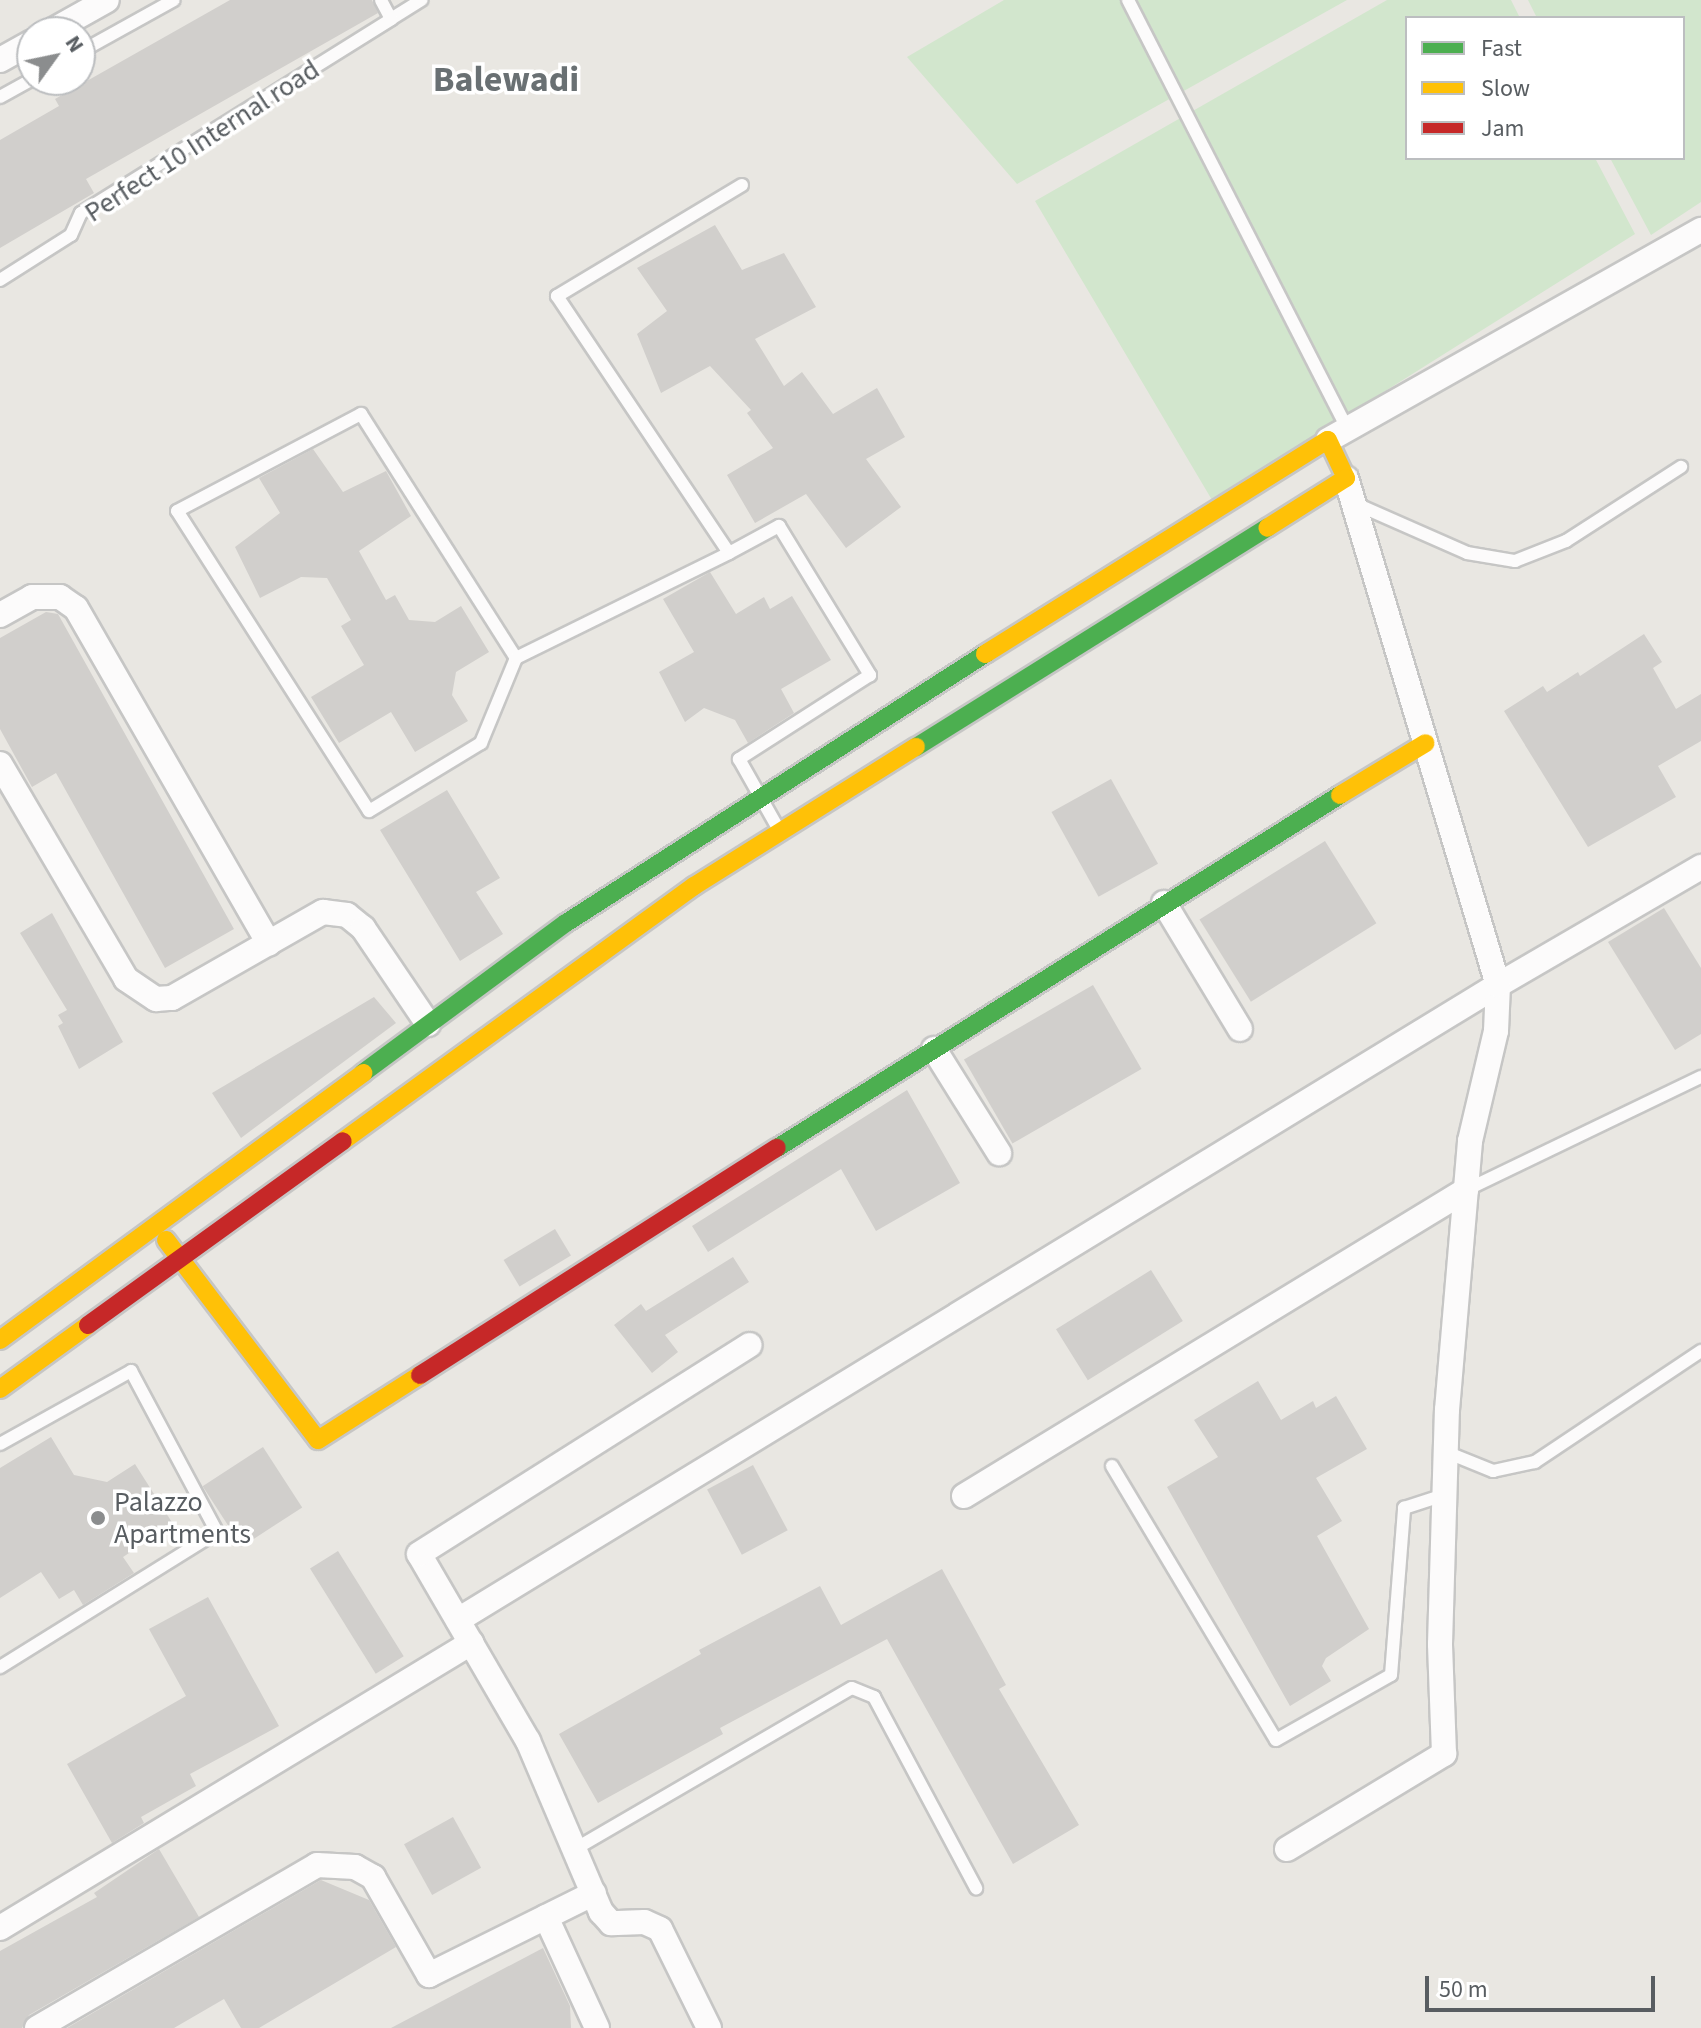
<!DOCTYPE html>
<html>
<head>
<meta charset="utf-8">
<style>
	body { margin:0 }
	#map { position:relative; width:1701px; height:2028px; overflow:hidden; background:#e9e7e2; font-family:"Source Sans 3",sans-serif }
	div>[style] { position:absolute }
	.green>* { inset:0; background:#d2e6cd }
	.building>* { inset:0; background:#d1cfcc; transform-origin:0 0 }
	.roads { filter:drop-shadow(2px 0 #c6c6c5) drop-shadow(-2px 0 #c6c6c5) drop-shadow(0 2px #c6c6c5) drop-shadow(0 -2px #c6c6c5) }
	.lane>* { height:12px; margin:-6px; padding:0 6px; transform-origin:6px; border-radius:6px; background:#fcfbfb }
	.street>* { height:24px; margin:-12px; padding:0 12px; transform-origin:12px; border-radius:12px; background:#fcfbfb }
	.fast>* { height:18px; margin:-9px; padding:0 9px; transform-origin:9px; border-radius:9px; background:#4caf50 }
	.slow>* { height:18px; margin:-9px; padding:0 9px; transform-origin:9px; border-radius:9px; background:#ffc107 }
	.jam>* { height:18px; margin:-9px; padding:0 9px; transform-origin:9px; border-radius:9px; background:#c62828 }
	.dots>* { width:22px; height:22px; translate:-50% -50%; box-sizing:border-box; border:4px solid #fff; border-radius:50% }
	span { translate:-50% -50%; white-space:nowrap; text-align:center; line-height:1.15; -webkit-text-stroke:7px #fff; paint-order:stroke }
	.street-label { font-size:28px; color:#585d61 }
	.poi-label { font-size:28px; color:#585d61 }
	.left { translate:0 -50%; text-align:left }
	.district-label { font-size:36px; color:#697073; font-weight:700 }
	.legend { position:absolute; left:1405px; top:16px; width:280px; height:144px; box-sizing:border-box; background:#fff; border:2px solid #bcbec0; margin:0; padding:10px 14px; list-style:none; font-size:24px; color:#585d61 }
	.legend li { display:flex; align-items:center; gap:16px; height:40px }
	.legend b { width:40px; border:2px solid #bcbec0 }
	.north { position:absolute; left:16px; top:16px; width:80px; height:80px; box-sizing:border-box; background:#fff; border:2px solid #bcbec0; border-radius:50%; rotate:57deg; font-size:22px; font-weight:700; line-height:32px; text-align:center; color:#585d61 }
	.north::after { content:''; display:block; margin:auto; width:28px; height:36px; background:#8b8d8e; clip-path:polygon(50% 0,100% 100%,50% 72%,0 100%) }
	.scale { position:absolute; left:1425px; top:1976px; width:230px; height:36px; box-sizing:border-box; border:4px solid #585d61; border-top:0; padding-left:10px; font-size:24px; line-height:28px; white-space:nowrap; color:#585d61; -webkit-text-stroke:6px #fff; paint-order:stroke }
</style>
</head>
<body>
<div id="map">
	<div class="green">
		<div style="clip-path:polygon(1004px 0,1347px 0,1017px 184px,907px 57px)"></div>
		<div style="clip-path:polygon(1387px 0,1511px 0,1520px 18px,1407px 18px,1407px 158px,1595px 158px,1635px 234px,1212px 500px,1035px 201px)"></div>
		<div style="clip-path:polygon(1528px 0,1701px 0,1701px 202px,1651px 235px,1610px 158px,1683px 158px,1683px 18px,1537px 18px)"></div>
	</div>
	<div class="building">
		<div style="clip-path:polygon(230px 0,372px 0,378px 13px,86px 179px,94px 193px,0 248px,0 140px,59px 106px,55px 99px)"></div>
		<div style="clip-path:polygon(715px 225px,742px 270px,784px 253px,816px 307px,755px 339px,784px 386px,802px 372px,833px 414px,877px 388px,905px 437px,866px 459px,901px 507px,846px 548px,806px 494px,755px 523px,727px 475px,773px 448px,747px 413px,751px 410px,710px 366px,661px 393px,637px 334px,667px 311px,637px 268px)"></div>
		<div style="clip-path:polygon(313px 449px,343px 492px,386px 471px,411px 516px,359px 551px,386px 600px,395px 595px,409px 620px,435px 622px,461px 606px,489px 652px,456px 672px,452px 695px,468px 721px,415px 752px,391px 712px,339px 743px,311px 697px,364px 665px,341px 626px,351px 620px,327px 578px,301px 577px,260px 598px,235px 547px,280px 513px,259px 478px)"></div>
		<div style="clip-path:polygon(710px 572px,736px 614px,764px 597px,770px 609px,792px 596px,831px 660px,781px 689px,794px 713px,748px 743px,735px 720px,704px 708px,685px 722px,659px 672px,694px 652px,663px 599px)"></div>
		<div style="clip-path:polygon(46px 612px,58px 614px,234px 929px,165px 968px,56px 773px,32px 787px,0 729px,0 638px)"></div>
		<div style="clip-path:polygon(1644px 634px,1662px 662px,1653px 668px,1676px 709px,1701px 694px,1701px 741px,1658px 766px,1676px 797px,1588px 847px,1504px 711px,1543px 686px,1547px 692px,1578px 672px,1580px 676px)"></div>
		<div style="left:1111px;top:779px;width:97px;height:68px;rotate:61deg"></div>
		<div style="clip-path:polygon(447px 790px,500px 878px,476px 892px,503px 934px,460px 961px,380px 830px)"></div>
		<div style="left:1325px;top:841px;width:97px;height:148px;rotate:58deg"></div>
		<div style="clip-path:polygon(1664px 908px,1701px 968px,1701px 1034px,1675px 1050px,1608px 942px)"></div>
		<div style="clip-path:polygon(52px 913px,123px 1042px,79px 1069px,58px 1026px,63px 1023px,58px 1015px,67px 1010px,20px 933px)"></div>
		<div style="left:1093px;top:985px;width:97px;height:149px;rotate:60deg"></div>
		<div style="clip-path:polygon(374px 997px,396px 1023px,241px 1138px,212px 1093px)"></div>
		<div style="clip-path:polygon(907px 1090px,960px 1183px,876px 1231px,841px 1169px,708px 1252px,692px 1226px)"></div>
		<div style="left:555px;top:1229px;width:31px;height:60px;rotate:59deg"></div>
		<div style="clip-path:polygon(733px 1257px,749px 1282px,665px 1335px,678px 1352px,652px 1373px,614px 1325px,641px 1304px,646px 1311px)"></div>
		<div style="left:1151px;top:1270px;width:60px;height:112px;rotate:58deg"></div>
		<div style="clip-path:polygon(1258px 1381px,1281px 1420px,1313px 1401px,1316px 1408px,1336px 1396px,1367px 1449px,1316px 1478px,1342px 1521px,1317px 1536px,1369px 1629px,1326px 1658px,1322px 1666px,1331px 1681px,1290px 1706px,1167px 1487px,1218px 1457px,1194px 1420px)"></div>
		<div style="clip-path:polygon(51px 1437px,74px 1475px,107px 1482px,135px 1464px,173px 1524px,123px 1557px,134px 1573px,83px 1605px,74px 1590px,59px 1599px,41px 1572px,0 1598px,0 1468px)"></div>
		<div style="left:263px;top:1447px;width:72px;height:72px;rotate:57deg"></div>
		<div style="left:753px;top:1465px;width:74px;height:52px;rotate:62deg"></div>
		<div style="left:338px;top:1551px;width:124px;height:33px;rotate:58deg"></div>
		<div style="clip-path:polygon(942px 1569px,1006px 1685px,999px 1689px,1079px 1825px,1013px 1864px,887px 1639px,720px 1728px,723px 1734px,598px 1803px,559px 1734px,701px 1654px,699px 1650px,820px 1586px,841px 1625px)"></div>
		<div style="clip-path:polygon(208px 1597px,279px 1726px,190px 1774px,196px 1786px,141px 1817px,144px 1823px,112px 1843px,67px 1764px,186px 1696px,149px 1629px)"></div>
		<div style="left:453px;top:1817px;width:58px;height:56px;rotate:61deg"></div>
		<div style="clip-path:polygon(159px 1849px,199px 1917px,29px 2015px,22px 2028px,0 2028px,0 1951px,97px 1897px,94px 1893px)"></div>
		<div style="clip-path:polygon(321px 1880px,369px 1900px,396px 1947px,259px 2028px,241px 2028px,224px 1999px,174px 2028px,67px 2028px)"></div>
		<div style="clip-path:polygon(543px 1948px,570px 2006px,571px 2028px,391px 2028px)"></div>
	</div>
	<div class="roads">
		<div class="lane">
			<div style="left:1128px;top:0;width:482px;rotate:62.9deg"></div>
			<div style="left:391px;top:19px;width:36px;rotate:-32deg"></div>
			<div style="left:80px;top:52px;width:107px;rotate:-29deg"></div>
			<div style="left:0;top:97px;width:37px;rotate:-29deg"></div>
			<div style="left:742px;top:185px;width:216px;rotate:149deg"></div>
			<div style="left:557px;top:296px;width:309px;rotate:56.2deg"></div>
			<div style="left:729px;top:553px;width:57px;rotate:-28.4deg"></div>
			<div style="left:779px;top:526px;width:175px;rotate:58.6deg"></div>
			<div style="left:870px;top:675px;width:156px;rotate:147.3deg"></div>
			<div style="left:739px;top:759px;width:81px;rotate:60.6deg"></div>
			<div style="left:0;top:280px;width:84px;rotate:-32.4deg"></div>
			<div style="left:71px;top:235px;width:24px;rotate:-66deg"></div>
			<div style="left:81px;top:213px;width:366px;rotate:-32deg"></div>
			<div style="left:391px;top:19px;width:21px;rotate:-118deg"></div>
			<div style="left:1356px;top:504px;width:121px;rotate:23.8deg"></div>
			<div style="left:1467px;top:553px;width:49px;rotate:9.5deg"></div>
			<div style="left:1515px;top:561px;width:55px;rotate:-21.4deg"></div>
			<div style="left:1566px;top:541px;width:137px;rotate:-32.8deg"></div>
			<div style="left:516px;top:658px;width:92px;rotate:112.4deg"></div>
			<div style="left:481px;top:743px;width:131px;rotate:148.7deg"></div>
			<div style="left:369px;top:811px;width:356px;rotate:-122.6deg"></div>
			<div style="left:177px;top:511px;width:208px;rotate:-27.8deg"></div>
			<div style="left:361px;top:414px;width:289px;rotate:57.6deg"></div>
			<div style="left:516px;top:658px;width:237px;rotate:-26.2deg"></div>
			<div style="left:1466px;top:1190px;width:261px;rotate:-25.7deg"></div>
			<div style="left:0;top:1444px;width:150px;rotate:-29.1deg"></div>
			<div style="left:131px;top:1371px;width:183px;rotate:61.9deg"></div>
			<div style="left:217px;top:1532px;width:256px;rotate:148.1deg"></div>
			<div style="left:1446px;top:1452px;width:51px;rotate:22deg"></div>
			<div style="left:1493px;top:1471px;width:43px;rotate:-12.1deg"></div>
			<div style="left:1535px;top:1462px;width:200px;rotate:-33.8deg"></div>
			<div style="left:1112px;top:1466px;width:319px;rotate:59.1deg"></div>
			<div style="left:1276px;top:1740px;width:132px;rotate:-29.5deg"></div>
			<div style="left:1391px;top:1675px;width:168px;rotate:-85.5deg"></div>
			<div style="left:1404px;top:1508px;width:42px;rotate:-18deg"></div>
			<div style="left:575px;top:1849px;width:320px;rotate:-30.2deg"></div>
			<div style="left:852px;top:1688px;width:24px;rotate:22deg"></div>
			<div style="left:874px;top:1697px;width:217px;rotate:61.9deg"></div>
		</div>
		<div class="street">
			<div style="left:50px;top:32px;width:65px;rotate:-29.3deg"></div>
			<div style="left:0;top:60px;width:37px;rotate:-29deg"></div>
			<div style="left:1328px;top:440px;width:428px;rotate:-29.4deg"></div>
			<div style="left:0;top:615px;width:37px;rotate:-29deg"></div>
			<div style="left:32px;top:597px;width:28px"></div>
			<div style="left:60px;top:597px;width:19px;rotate:35deg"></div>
			<div style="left:76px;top:608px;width:387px;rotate:60.1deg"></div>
			<div style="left:0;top:764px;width:249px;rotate:59.6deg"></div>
			<div style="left:126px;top:979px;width:36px;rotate:34deg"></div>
			<div style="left:156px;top:999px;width:16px;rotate:-4deg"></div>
			<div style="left:172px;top:998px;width:174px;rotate:-29.7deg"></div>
			<div style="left:323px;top:912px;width:24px;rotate:7deg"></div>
			<div style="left:347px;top:915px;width:21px;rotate:39deg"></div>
			<div style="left:363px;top:928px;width:116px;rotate:55.9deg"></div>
			<div style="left:1164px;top:903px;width:147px;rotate:58.9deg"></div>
			<div style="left:934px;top:1049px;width:123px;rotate:58deg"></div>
			<div style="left:964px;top:1496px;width:588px;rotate:-31.36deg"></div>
			<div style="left:458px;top:1620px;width:1219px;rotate:-31.41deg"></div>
			<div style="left:1498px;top:985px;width:235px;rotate:-30.2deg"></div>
			<div style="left:1287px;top:1849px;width:184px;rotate:-31.2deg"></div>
			<div style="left:1444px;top:1754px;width:110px;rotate:-92.1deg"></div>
			<div style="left:1440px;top:1644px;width:234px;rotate:-88.3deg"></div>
			<div style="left:1447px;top:1410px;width:270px;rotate:-85.1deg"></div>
			<div style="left:1470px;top:1141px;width:113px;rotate:-76.7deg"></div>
			<div style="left:1496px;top:1031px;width:46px;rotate:-87.5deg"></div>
			<div style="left:1498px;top:985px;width:529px;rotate:-106.69deg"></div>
			<div style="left:546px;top:1917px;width:122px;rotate:65.3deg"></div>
			<div style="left:0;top:1928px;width:551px;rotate:-31.18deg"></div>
			<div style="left:37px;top:2028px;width:324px;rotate:-30.2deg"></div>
			<div style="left:317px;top:1865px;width:38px;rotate:3deg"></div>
			<div style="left:355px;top:1867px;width:21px;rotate:29deg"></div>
			<div style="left:373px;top:1877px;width:113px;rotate:60.3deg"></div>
			<div style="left:429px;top:1975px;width:184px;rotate:-26.4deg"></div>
			<div style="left:709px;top:2028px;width:110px;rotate:-116.3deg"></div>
			<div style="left:660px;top:1929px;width:17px;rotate:-156deg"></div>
			<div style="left:644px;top:1922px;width:33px;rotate:178deg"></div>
			<div style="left:611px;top:1923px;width:15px;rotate:-132deg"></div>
			<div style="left:601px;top:1912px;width:186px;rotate:-113.1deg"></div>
			<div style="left:528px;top:1741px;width:216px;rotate:-120.2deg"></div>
			<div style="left:419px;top:1554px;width:391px;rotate:-32.3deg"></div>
		</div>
		<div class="fast">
			<div style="left:916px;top:747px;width:414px;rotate:-32deg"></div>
			<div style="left:363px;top:1073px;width:252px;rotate:-36.5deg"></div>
			<div style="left:566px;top:923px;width:498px;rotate:-32.7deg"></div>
			<div style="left:777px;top:1148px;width:665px;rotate:-32.09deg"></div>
		</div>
		<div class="slow">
			<div style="left:985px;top:654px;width:404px;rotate:-32deg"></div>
			<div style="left:1328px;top:440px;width:42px;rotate:64.7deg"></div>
			<div style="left:1346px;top:478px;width:93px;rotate:147.7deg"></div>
			<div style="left:1340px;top:795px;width:100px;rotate:-31.2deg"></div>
			<div style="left:343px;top:1141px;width:434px;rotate:-36deg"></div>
			<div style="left:694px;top:886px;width:262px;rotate:-32.1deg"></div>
			<div style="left:166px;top:1240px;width:251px;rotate:52.8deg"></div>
			<div style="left:318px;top:1440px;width:121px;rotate:-32.5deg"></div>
			<div style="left:0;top:1340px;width:451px;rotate:-36.3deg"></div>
			<div style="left:0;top:1389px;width:109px;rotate:-36deg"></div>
		</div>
		<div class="jam">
			<div style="left:88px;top:1325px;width:314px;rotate:-35.8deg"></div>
			<div style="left:420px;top:1375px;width:423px;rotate:-32.5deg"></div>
		</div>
	</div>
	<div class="dots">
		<div style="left:98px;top:1518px;background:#8b8d8e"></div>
	</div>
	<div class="street-label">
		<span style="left:202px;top:141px;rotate:-33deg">Perfect 10 Internal road</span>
	</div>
	<div class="poi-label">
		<span class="left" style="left:114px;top:1518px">Palazzo<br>Apartments</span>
	</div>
	<div class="district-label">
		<span style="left:506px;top:80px">Balewadi</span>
	</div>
	<ul class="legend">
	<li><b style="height:10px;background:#4caf50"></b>Fast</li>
	<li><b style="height:10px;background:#ffc107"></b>Slow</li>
	<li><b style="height:10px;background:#c62828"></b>Jam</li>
	</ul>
	<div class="north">N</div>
	<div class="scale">50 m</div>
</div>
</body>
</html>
